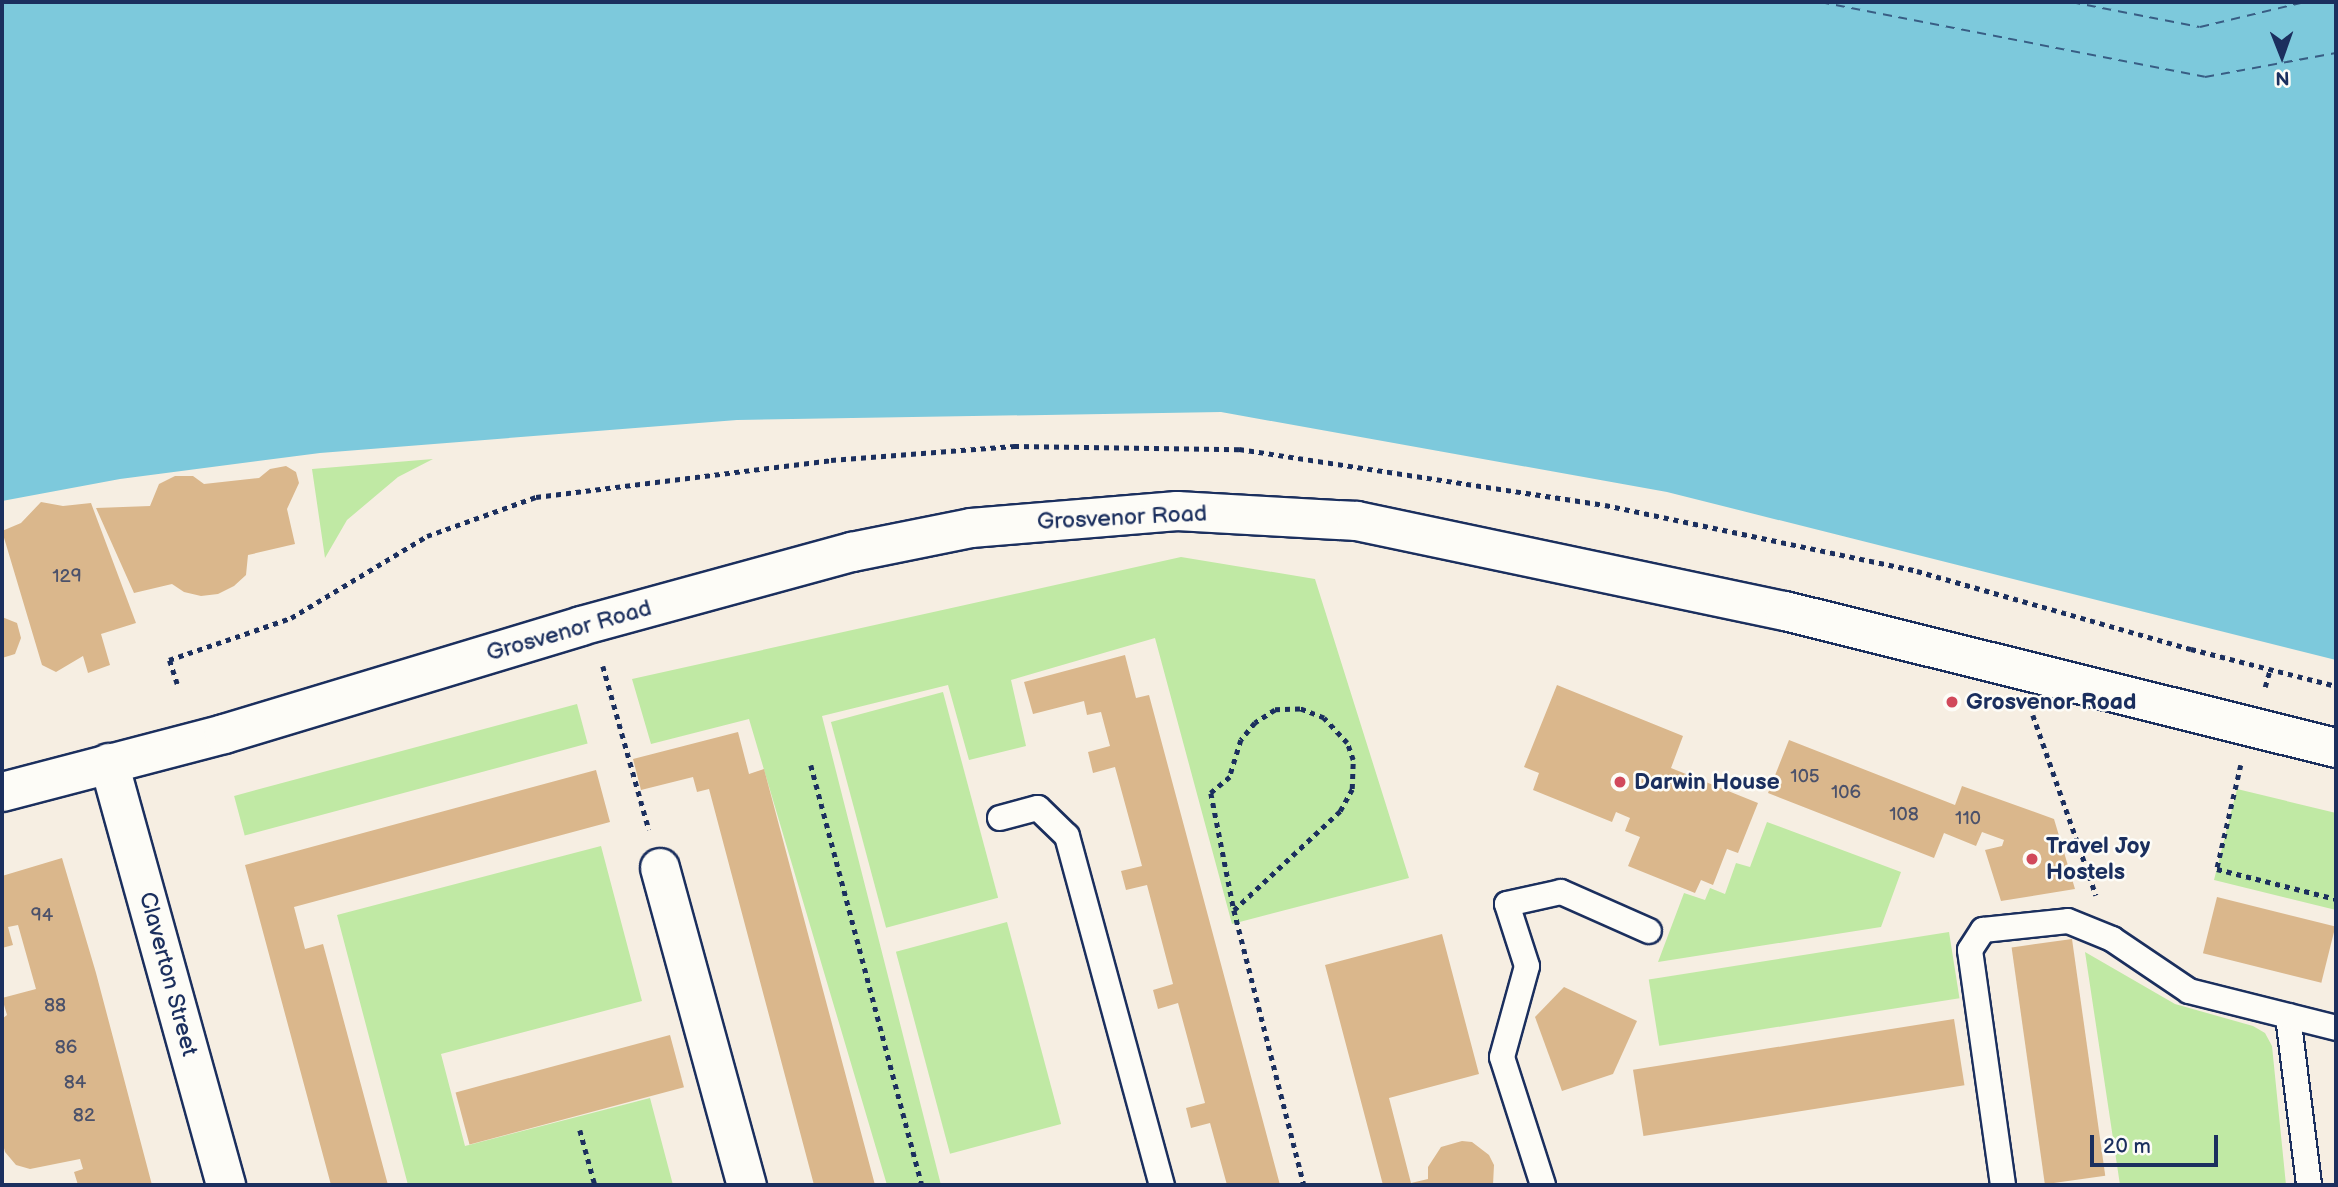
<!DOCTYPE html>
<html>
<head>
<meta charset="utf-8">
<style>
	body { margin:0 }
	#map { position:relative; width:2338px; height:1187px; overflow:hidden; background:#f6eee2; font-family:"Balsamiq Sans",sans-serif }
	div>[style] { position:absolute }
	.green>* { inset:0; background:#c0e9a4; transform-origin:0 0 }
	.water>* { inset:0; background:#7dc9dc }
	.ferry>* { height:2px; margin-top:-1px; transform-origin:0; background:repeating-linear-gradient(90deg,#385d84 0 9px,transparent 0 16px) }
	.building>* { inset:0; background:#dab78c; transform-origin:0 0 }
	.path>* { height:4.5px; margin-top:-2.25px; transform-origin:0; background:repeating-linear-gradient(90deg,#1b2f5e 0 5px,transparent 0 10px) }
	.roads { filter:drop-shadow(2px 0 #1b2f5e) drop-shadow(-2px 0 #1b2f5e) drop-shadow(0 2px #1b2f5e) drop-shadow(0 -2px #1b2f5e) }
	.lane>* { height:24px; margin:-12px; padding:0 12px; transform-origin:12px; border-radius:12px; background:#fdfcf7 }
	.street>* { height:38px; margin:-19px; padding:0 19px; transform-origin:19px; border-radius:19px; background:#fdfcf7 }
	.secondary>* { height:38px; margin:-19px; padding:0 19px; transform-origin:19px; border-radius:19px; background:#fdfcf7 }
	.highway>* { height:38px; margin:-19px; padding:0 19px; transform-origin:19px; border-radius:19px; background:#fdfcf7 }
	.dots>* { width:19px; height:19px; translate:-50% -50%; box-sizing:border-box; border:4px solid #fdfcf7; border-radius:50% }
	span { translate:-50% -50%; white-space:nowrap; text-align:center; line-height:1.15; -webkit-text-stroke:5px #fdfcf7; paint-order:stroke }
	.number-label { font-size:19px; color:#4b516a }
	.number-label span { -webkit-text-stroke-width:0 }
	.street-label { font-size:23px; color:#1b2f5e }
	.poi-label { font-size:23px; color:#1b2f5e; font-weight:700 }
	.left { translate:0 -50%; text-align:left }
	.frame { position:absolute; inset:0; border:4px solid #1b2f5e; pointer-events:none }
	.north { position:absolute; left:2247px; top:21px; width:70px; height:70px; -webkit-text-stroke:5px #fdfcf7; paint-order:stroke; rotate:179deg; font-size:19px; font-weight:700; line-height:28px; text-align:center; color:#1b2f5e }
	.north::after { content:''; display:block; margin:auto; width:24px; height:32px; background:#1b2f5e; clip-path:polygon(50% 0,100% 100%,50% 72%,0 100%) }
	.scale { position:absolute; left:2090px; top:1135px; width:128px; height:32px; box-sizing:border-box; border:4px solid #1b2f5e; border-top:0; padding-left:9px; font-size:21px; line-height:24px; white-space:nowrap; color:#1b2f5e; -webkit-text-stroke:5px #fdfcf7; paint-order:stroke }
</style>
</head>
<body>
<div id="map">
	<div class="green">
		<div style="clip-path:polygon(433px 459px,398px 477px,347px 520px,325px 558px,312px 469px)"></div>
		<div style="clip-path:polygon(1181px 557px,1315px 579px,1409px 878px,1232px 924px,1155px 638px,1011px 680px,1026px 746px,969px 760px,948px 685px,822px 716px,941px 1185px,887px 1185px,749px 719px,651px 744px,632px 679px)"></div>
		<div style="left:943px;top:692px;width:213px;height:116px;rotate:75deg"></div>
		<div style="left:577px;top:704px;width:41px;height:355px;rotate:75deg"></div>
		<div style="clip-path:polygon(2237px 789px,2336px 813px,2336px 910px,2214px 880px)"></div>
		<div style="clip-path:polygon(1767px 822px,1901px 872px,1881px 927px,1658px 962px,1684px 893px,1705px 900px,1710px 888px,1725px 894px,1736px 863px,1750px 867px)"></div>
		<div style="clip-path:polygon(601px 846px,642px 1001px,441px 1054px,465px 1146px,650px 1098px,673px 1185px,408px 1185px,337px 915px)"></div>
		<div style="left:1007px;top:922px;width:209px;height:115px;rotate:75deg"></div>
		<div style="left:1949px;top:932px;width:67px;height:304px;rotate:81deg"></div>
		<div style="clip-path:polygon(2085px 952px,2175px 1004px,2253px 1026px,2265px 1033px,2272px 1046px,2286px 1185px,2120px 1185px)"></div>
	</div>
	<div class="water">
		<div style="clip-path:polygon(2px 2px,2336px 2px,2336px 660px,1667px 492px,1221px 412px,737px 420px,320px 453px,120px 479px,2px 501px)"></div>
	</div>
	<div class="ferry">
		<div style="left:1820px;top:2px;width:392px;rotate:11deg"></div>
		<div style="left:2205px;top:77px;width:133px;rotate:-10.4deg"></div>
		<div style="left:2071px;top:2px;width:131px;rotate:11deg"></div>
		<div style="left:2200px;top:27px;width:108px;rotate:-13.4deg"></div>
	</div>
	<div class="building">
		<div style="clip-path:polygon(286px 466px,296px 472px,299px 483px,287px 509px,295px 544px,248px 555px,246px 575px,234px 586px,218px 594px,201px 596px,184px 592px,172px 584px,134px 593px,96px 508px,150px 506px,159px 484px,175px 476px,193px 476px,204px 484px,259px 478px,270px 469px)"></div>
		<div style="clip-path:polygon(41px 502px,63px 506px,91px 503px,136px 623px,101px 634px,110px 665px,88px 673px,83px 656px,56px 672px,42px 665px,2px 531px,21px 523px)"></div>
		<div style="clip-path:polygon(2px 617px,17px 623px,21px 638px,15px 654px,2px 658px)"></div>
		<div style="clip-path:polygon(1125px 655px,1136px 698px,1149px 695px,1280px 1185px,1227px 1185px,1210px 1123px,1191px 1128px,1186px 1108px,1205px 1103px,1178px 1003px,1158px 1009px,1153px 990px,1173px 984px,1147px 885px,1126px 890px,1121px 871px,1142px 866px,1115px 767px,1093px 773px,1088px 752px,1110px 746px,1101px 712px,1087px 715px,1084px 701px,1033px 714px,1024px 682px)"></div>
		<div style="clip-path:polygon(1557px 685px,1683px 736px,1671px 768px,1758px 803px,1738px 853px,1727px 849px,1713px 885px,1701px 880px,1695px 893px,1628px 866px,1640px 837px,1625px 831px,1630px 818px,1616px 812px,1612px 822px,1533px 790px,1539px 773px,1524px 767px)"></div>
		<div style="clip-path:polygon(738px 732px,749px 774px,764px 769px,875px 1185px,814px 1185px,709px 789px,697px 792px,693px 777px,641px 790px,633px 759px)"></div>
		<div style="clip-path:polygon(1789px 740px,1955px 805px,1962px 786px,2054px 819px,2075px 889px,2001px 901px,1985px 850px,2002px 846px,2004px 840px,1982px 832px,1976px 846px,1944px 833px,1934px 858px,1768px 793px)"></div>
		<div style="clip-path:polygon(596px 770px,610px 822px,294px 907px,305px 949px,323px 944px,388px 1185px,331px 1185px,245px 865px)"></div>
		<div style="clip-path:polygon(62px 858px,96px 973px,152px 1185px,78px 1185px,74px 1172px,83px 1169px,80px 1159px,30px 1169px,16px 1165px,5px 1152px,2px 1140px,2px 1019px,7px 1015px,2px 998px,36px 989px,18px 925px,8px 927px,13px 945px,2px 948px,2px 876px)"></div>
		<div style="left:2217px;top:897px;width:122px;height:58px;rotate:14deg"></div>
		<div style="clip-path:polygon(1442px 934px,1479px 1074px,1389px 1098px,1411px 1183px,1428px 1179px,1428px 1167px,1441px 1147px,1462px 1141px,1472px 1142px,1489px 1155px,1494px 1165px,1493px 1185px,1383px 1185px,1325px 965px)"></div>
		<div style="left:2072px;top:939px;width:239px;height:61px;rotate:82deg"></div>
		<div style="clip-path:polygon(1564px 987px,1637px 1021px,1613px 1074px,1562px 1091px,1535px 1017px)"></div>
		<div style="left:1954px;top:1019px;width:67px;height:325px;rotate:81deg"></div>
		<div style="left:670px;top:1035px;width:54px;height:222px;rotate:75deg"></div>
	</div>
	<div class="path">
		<div style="left:603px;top:666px;width:170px;rotate:74.3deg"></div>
		<div style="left:177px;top:684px;width:25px;rotate:-108deg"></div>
		<div style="left:169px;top:660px;width:129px;rotate:-19deg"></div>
		<div style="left:291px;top:618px;width:159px;rotate:-31.1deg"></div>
		<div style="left:427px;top:536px;width:116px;rotate:-19.7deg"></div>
		<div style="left:536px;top:497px;width:297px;rotate:-7.1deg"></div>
		<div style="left:831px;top:460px;width:184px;rotate:-4.4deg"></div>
		<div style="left:1014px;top:446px;width:225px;rotate:0.8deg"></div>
		<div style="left:1239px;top:449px;width:370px;rotate:8.7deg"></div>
		<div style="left:1605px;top:505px;width:319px;rotate:11.9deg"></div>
		<div style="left:1917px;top:571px;width:285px;rotate:15.9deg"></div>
		<div style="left:2191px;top:649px;width:150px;rotate:14.3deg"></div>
		<div style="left:2265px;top:687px;width:19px;rotate:-74deg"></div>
		<div style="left:2033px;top:715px;width:191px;rotate:70.7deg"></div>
		<div style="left:811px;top:765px;width:434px;rotate:75.2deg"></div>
		<div style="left:2241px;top:765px;width:107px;rotate:103deg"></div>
		<div style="left:2217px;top:869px;width:123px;rotate:14.1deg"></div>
		<div style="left:1234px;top:910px;width:145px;rotate:-43deg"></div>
		<div style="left:1340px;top:811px;width:25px;rotate:-61deg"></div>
		<div style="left:1352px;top:789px;width:29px;rotate:-88deg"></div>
		<div style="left:1353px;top:760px;width:18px;rotate:-109deg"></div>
		<div style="left:1347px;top:743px;width:34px;rotate:-133deg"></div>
		<div style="left:1324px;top:718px;width:26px;rotate:-159deg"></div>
		<div style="left:1300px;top:709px;width:25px;rotate:178deg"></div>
		<div style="left:1275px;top:710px;width:24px;rotate:147deg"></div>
		<div style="left:1255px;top:723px;width:22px;rotate:129deg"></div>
		<div style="left:1241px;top:740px;width:39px;rotate:107deg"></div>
		<div style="left:1230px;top:777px;width:25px;rotate:140deg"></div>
		<div style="left:1211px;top:793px;width:119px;rotate:78.9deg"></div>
		<div style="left:1234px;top:910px;width:284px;rotate:75.7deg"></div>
		<div style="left:580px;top:1130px;width:57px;rotate:74.7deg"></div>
	</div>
	<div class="roads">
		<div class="lane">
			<div style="left:1000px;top:818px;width:39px;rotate:-15deg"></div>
			<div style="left:1038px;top:808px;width:40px;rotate:44deg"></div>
			<div style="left:1067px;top:836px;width:362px;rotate:74.8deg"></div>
			<div style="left:2288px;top:1016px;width:170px;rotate:82.9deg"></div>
			<div style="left:1543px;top:1185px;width:134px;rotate:-107.8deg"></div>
			<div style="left:1502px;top:1057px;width:94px;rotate:-74.6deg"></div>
			<div style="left:1527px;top:966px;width:65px;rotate:-107.9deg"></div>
			<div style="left:1507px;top:904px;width:55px;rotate:-12.5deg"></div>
			<div style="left:1561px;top:892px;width:96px;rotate:23.9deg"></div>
			<div style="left:2003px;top:1185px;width:237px;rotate:-98deg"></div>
			<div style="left:1970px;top:950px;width:24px;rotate:-57deg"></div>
			<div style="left:1983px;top:930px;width:85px;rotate:-6deg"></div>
			<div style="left:2068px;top:921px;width:48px;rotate:22.2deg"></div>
			<div style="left:2112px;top:939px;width:93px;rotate:34deg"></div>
			<div style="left:2189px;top:991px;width:152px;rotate:14.1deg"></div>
		</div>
		<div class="street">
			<div style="left:660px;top:868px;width:329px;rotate:74.7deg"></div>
		</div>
		<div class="secondary">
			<div style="left:109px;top:763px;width:438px;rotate:74.5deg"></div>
		</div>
		<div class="highway">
			<div style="left:2px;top:792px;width:229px;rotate:-14.6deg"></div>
			<div style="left:224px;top:734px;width:373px;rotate:-16.8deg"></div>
			<div style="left:581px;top:626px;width:281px;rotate:-15.3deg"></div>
			<div style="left:852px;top:552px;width:121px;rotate:-11.4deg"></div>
			<div style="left:971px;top:528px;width:207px;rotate:-4.7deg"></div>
			<div style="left:1177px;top:511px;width:180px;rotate:3.2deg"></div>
			<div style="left:1357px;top:521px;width:437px;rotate:11.9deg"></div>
			<div style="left:1785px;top:611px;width:568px;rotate:13.96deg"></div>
		</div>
	</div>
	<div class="dots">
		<div style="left:1952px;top:702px;background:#d1495b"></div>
		<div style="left:1620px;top:782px;background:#d1495b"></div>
		<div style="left:2032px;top:859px;background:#d1495b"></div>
	</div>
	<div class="number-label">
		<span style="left:67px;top:577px">129</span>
		<span style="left:1805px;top:777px">105</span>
		<span style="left:1846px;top:793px">106</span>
		<span style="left:1904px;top:815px">108</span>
		<span style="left:1968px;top:819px">110</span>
		<span style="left:42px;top:916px">94</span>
		<span style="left:55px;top:1006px">88</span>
		<span style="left:66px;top:1048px">86</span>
		<span style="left:75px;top:1083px">84</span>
		<span style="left:84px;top:1116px">82</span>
	</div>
	<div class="street-label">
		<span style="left:1122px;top:518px;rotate:-3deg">Grosvenor Road</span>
		<span style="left:569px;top:631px;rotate:-16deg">Grosvenor Road</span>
		<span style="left:168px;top:974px;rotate:75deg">Claverton Street</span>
	</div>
	<div class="poi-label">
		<span class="left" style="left:1966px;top:702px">Grosvenor Road</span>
		<span class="left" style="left:1634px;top:782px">Darwin House</span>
		<span class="left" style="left:2046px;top:859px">Travel Joy<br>Hostels</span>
	</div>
	<div class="frame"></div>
	<div class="north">N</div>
	<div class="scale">20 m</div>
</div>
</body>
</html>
